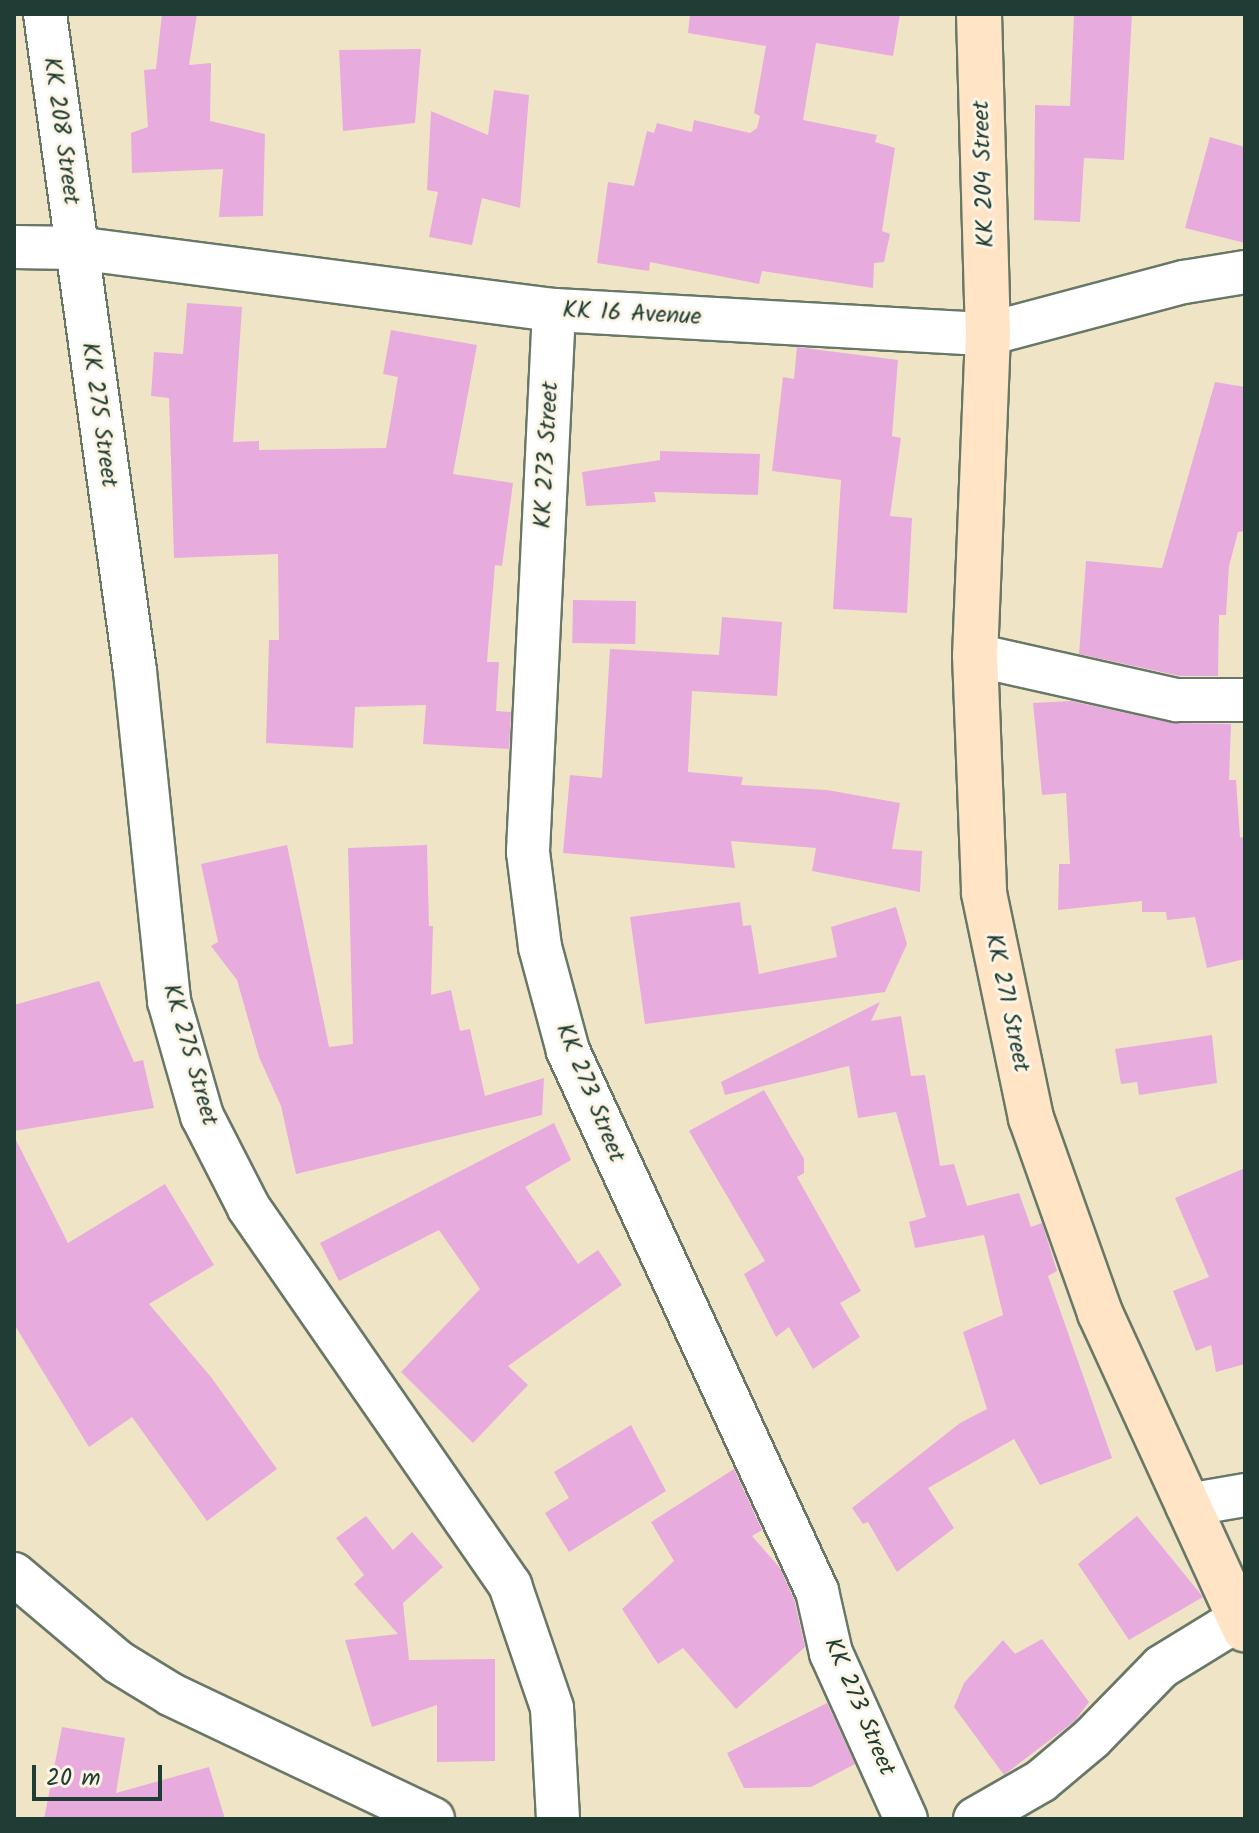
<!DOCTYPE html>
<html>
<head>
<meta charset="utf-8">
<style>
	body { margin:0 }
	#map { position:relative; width:1259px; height:1833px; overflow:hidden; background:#efe5c6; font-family:Kalam,sans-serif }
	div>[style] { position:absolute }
	.building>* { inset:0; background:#e8abde; transform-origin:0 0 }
	.roads { filter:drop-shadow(2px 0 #687867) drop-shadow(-2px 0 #687867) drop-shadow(0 2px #687867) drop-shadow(0 -2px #687867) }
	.street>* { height:42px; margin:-21px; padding:0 21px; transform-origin:21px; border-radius:21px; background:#fff }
	.secondary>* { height:44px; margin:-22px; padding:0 22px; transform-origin:22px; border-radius:22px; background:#ffe4c6 }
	span { translate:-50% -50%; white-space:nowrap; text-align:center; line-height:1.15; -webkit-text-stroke:6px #fcf5e5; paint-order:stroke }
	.street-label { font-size:24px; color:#1f3d34 }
	.frame { position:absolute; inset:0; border:16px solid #1f3d34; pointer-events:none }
	.scale { position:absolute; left:32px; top:1765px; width:130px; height:36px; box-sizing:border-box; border:4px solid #1f3d34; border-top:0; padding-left:10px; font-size:24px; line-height:28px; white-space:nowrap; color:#1f3d34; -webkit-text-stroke:6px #fcf5e5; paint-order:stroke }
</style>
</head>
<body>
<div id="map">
	<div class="building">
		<div style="clip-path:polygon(162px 14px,197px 14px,189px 65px,211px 63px,210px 121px,265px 134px,263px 216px,219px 217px,223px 169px,132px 173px,131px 133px,148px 127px,144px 70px,156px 69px)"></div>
		<div style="clip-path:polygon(690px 14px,900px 14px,893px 56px,816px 43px,803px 120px,877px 135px,875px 142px,895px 148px,882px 231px,890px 234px,884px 262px,874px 263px,873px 288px,762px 271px,759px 284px,650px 262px,649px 271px,597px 263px,608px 182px,634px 186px,647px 131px,654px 133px,657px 123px,692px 132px,694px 120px,750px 133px,757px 128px,760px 116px,754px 113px,766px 46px,688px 33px)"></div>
		<div style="clip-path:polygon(1074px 14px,1132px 14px,1124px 160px,1084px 158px,1080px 222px,1034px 220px,1035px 105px,1070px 106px)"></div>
		<div style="clip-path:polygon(421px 49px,415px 123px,343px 131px,339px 50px)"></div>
		<div style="clip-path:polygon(494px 90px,529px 95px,520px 208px,482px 198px,472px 245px,429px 237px,438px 192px,427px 190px,431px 111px,488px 135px)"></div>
		<div style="clip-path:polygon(1210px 137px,1245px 147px,1245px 243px,1185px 228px)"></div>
		<div style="clip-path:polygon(187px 303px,242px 307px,233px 442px,259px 441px,259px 450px,386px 448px,398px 377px,383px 374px,391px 330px,477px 345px,453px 474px,513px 483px,502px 566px,495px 565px,487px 662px,499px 662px,496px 711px,511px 712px,509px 749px,423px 744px,426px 705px,355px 707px,353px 748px,266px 743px,269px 640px,279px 640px,278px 554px,174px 558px,169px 398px,151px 396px,154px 352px,183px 354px)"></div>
		<div style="clip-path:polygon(797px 347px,898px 360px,892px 436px,901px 438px,890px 516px,912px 518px,907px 613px,833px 609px,841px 480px,772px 471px,783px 377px,794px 379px)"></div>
		<div style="clip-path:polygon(1215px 382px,1245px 387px,1245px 531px,1238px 532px,1229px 566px,1226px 615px,1219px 615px,1218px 676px,1180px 676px,1079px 654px,1086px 561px,1162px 568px)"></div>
		<div style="clip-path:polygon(660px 451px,760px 454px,758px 495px,654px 492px,656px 502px,586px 506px,582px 472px,660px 460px)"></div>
		<div style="left:573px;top:600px;width:63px;height:43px;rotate:1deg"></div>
		<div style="clip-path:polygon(722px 617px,782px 622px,777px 696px,692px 691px,688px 772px,743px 777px,741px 785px,827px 790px,900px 803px,892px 849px,922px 851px,920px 892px,812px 871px,816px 848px,731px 841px,735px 868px,563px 853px,570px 775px,602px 778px,610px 649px,719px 655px)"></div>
		<div style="clip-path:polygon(1071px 701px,1172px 723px,1231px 724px,1229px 780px,1236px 780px,1240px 838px,1245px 836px,1245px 959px,1207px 968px,1195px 917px,1167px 920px,1166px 912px,1142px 912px,1142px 901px,1058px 910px,1059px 864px,1070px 864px,1066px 793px,1042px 795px,1033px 703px)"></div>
		<div style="clip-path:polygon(287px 845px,329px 1047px,353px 1044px,348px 848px,427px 845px,429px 926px,433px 926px,431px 995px,451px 990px,460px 1031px,470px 1029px,485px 1096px,544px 1078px,542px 1115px,296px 1174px,281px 1106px,259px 1057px,237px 980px,211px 946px,218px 942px,201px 864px)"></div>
		<div style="clip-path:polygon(740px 902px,743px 926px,751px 925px,759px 974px,837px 957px,831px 927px,896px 907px,907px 944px,885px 992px,645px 1024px,630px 917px)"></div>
		<div style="clip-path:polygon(99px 981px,134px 1062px,143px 1060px,154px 1108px,14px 1131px,14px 1005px)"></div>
		<div style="clip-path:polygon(880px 1002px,871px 1021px,901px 1016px,911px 1076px,925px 1075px,940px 1166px,954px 1164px,967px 1206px,1019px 1193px,1031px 1227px,1042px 1223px,1057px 1271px,1048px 1276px,1112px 1458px,1040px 1485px,1014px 1439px,928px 1488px,954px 1528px,897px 1572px,868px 1522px,863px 1524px,852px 1508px,960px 1423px,987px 1409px,963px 1332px,1003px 1315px,984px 1235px,915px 1248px,909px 1222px,926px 1217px,896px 1112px,858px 1118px,849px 1066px,725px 1095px,721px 1082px)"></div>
		<div style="clip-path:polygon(1212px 1035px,1217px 1083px,1139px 1095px,1137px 1082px,1121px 1084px,1115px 1049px)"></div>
		<div style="clip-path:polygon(764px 1090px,804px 1159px,804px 1173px,797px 1177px,861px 1291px,840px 1303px,860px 1337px,813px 1369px,789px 1327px,776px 1337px,744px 1274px,765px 1261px,689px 1131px)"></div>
		<div style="clip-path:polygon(554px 1123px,571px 1160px,525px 1187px,578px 1264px,598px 1250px,622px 1285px,508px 1366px,528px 1385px,473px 1443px,401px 1372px,480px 1289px,439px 1230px,339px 1281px,320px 1243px)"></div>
		<div style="clip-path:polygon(14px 1136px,68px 1243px,165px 1184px,214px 1265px,149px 1304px,211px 1377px,277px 1469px,207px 1521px,132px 1417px,89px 1447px,14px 1324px)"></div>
		<div style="clip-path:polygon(1245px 1168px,1245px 1364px,1216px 1372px,1211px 1345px,1196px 1351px,1173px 1291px,1209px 1277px,1175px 1198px)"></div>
		<div style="clip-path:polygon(631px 1425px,666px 1491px,569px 1552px,545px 1513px,569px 1498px,554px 1472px)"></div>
		<div style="clip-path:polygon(734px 1469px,762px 1530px,752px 1536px,780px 1568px,794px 1599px,805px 1647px,736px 1709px,683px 1648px,658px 1664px,622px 1609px,674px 1561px,651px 1522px)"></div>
		<div style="clip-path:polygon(366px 1516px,393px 1550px,412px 1532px,443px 1567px,403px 1603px,409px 1660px,495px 1659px,495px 1761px,437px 1762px,437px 1705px,372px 1727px,345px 1640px,398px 1634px,354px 1584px,364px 1575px,336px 1538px)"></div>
		<div style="clip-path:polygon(1137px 1516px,1203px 1597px,1129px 1640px,1078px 1564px)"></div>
		<div style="clip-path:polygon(1042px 1639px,1089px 1702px,1075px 1721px,1004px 1775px,954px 1707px,964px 1683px,1003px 1640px,1015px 1654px)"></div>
		<div style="clip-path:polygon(827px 1703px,855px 1764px,811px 1787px,744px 1788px,727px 1753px)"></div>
		<div style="clip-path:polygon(62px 1727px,125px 1738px,116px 1793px,209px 1767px,225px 1819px,44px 1819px)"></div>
	</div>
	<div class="roads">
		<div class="street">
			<div style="left:45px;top:14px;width:663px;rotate:82.2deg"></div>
			<div style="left:135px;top:671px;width:332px;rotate:84.1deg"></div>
			<div style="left:169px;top:1001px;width:120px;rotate:74deg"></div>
			<div style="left:202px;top:1116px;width:103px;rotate:62.9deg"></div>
			<div style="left:249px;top:1208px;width:459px;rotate:55.3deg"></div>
			<div style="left:510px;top:1585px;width:130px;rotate:71.1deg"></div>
			<div style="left:552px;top:1708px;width:111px;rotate:86.9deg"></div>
			<div style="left:14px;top:247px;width:62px;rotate:0.9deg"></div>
			<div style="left:76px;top:248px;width:482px;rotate:7.4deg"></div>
			<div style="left:554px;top:310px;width:435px;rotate:3.2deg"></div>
			<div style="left:988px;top:334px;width:203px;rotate:-14.9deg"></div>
			<div style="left:1184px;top:282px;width:62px;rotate:-9.3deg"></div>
			<div style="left:554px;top:310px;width:543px;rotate:92.75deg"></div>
			<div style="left:528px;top:852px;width:96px;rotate:82.8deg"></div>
			<div style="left:540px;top:947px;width:108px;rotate:74.9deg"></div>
			<div style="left:568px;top:1051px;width:595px;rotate:65.25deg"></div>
			<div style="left:817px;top:1591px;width:64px;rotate:77.3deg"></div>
			<div style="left:831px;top:1653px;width:182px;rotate:65.7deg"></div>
			<div style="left:975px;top:655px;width:207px;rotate:12.6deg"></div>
			<div style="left:1177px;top:700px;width:68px"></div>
			<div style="left:1187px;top:1505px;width:59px;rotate:-9.8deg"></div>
			<div style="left:14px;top:1574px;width:136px;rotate:40.2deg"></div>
			<div style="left:118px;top:1662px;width:63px;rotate:31.4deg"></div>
			<div style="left:172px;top:1695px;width:289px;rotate:25.4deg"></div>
			<div style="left:975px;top:1819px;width:76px;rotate:-29.9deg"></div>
			<div style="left:1041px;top:1781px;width:67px;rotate:-40.1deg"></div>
			<div style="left:1092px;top:1738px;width:99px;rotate:-45.8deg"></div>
			<div style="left:1161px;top:1667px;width:92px;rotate:-31.6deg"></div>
		</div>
		<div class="secondary">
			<div style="left:979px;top:14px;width:320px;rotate:88.4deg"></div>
			<div style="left:988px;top:334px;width:321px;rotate:92.3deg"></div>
			<div style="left:975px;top:655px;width:238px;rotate:87.8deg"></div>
			<div style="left:984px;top:893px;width:230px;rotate:78.2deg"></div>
			<div style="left:1031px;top:1118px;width:207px;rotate:70.5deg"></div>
			<div style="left:1100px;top:1313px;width:348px;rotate:65.4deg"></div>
		</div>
	</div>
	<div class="street-label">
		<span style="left:61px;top:131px;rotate:82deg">KK 208 Street</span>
		<span style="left:984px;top:174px;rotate:-92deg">KK 204 Street</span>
		<span style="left:632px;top:314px;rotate:3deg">KK 16 Avenue</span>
		<span style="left:99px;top:415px;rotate:82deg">KK 275 Street</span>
		<span style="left:547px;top:455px;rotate:-87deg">KK 273 Street</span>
		<span style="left:1007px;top:1003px;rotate:78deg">KK 271 Street</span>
		<span style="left:190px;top:1055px;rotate:74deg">KK 275 Street</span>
		<span style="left:590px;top:1093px;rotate:68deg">KK 273 Street</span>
		<span style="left:859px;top:1707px;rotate:67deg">KK 273 Street</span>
	</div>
	<div class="frame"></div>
	<div class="scale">20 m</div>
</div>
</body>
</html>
